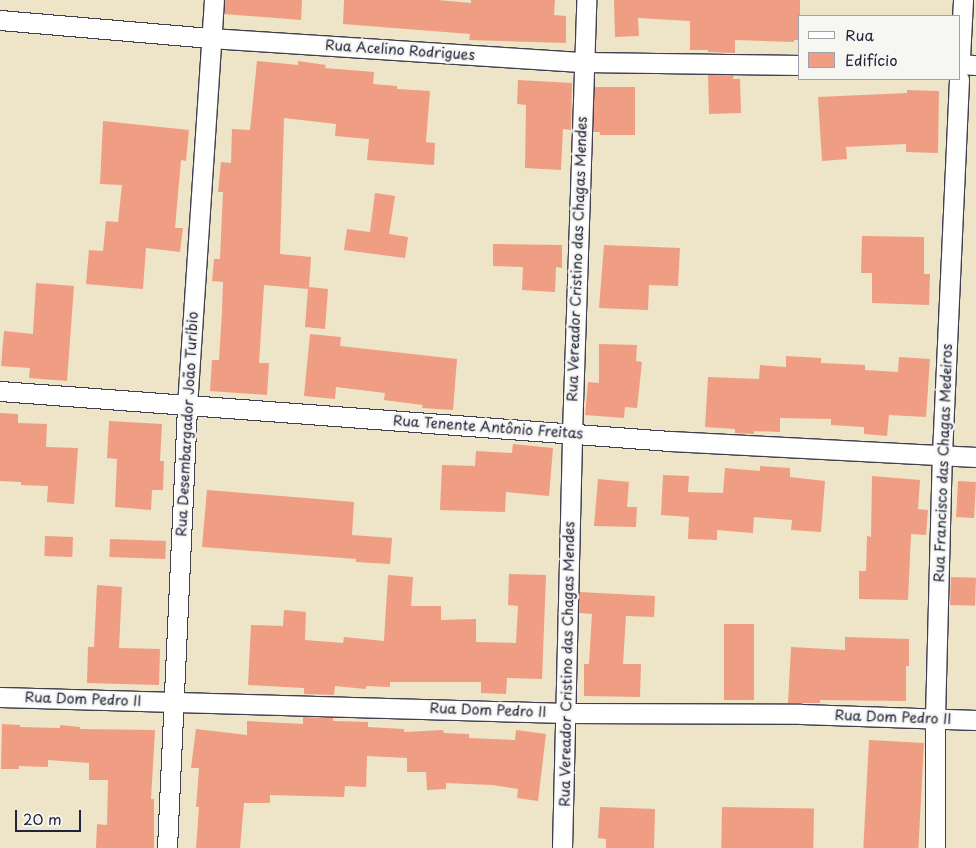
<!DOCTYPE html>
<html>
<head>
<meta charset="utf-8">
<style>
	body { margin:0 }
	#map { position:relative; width:976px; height:848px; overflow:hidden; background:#eee4c8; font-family:"Playpen Sans",sans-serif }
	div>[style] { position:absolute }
	.building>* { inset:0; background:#ef9d83; transform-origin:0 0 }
	.roads { filter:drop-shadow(1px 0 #413f50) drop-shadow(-1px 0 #413f50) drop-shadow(0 1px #413f50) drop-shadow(0 -1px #413f50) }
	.minor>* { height:19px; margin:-9.5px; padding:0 9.5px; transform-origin:9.5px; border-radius:9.5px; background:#fff }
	span { translate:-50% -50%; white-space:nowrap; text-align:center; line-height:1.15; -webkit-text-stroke:5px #f6f6f2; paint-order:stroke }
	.street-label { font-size:14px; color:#22223b }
	.legend { position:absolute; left:798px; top:15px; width:162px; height:65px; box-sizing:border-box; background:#f6f6f2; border:1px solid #a1a1a9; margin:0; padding:6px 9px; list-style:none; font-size:15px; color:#22223b }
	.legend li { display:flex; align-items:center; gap:10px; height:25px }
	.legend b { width:25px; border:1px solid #a1a1a9 }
	.scale { position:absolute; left:15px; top:810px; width:66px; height:22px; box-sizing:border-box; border:2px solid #22223b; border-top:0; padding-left:6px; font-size:15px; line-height:18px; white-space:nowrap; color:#22223b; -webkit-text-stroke:4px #f6f6f2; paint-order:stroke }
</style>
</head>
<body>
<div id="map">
	<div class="building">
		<div style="clip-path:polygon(225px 0,302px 0,301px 20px,224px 14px)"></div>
		<div style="clip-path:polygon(344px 0,438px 0,471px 3px,471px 0,555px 0,554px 15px,566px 16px,566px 43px,469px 40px,470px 34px,343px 24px)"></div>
		<div style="clip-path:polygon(614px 0,800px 0,800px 40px,794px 40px,794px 42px,735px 40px,735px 53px,708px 52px,708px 50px,690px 50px,690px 21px,638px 18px,639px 36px,615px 37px)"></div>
		<div style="clip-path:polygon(257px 61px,298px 65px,298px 61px,326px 65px,325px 68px,374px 72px,373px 84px,397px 86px,397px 89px,430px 91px,426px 142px,435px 143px,434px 165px,367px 160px,369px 139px,335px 136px,336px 124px,284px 118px,280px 254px,311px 257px,309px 287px,328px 289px,325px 329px,305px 327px,308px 289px,264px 285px,259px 363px,269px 363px,267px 395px,210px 391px,212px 360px,219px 360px,222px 311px,223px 282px,212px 281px,214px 259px,220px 259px,223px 192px,218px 192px,221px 162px,231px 163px,232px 129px,250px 130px)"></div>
		<div style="clip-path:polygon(708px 75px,734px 75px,733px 79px,740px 79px,741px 113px,709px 114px)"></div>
		<div style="clip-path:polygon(518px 80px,572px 83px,571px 130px,563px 129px,561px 170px,525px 168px,526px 105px,517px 104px)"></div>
		<div style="clip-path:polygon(594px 87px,635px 87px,635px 135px,600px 135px,600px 132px,593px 132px)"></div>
		<div style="clip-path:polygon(907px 90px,939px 91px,938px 153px,906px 152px,906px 144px,846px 147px,847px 159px,822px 161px,818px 97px,907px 93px)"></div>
		<div style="clip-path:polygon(103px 121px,189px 130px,186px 161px,181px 160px,175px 228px,183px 228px,180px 252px,146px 248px,143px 289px,86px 284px,89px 250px,103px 251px,106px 221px,118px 222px,122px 185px,100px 184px)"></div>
		<div style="clip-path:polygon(375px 193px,395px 196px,389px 234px,408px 237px,405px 258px,344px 250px,347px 229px,370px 232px)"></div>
		<div style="clip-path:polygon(862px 236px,924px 237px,924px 274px,930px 274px,929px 305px,872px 303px,872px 273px,861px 273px)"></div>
		<div style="clip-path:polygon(493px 244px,562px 245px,562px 268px,556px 267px,555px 292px,522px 290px,523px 267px,493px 266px)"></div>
		<div style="clip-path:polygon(604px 245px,680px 248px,678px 286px,649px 285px,648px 310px,599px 308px)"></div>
		<div style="clip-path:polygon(36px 283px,74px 286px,67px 381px,29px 378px,30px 368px,1px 366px,4px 331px,33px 334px)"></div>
		<div style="clip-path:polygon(310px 334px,341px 337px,340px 346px,457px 359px,453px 410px,422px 408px,423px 405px,384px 400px,385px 393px,336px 387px,335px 399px,304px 396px)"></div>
		<div style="clip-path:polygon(599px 344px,637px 345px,636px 361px,642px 362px,637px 408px,625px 407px,624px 418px,585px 415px,588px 382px,599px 383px)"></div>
		<div style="clip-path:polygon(786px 356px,821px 358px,821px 363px,865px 365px,865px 370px,898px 372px,899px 357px,930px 359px,926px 417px,889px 415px,887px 436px,864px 434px,864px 427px,831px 425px,831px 419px,780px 418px,780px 432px,754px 431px,754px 434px,735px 433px,735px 429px,705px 427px,708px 377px,759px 379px,760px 365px,786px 367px)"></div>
		<div style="clip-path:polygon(0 413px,18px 414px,18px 423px,47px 424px,46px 447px,78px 448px,74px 504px,47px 502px,48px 486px,21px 485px,21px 482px,0 481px)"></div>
		<div style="clip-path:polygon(109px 421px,162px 424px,160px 461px,164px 461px,163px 490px,152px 490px,151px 510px,115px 507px,117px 459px,107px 458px)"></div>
		<div style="clip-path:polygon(513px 444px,553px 448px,549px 496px,506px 492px,505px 512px,440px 510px,442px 465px,475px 466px,476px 451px,512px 453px)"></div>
		<div style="clip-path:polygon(760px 466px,790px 468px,790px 477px,825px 481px,821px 532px,791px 530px,792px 520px,754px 517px,753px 533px,717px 530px,717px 540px,688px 539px,689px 517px,661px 515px,663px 475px,689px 476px,688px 492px,723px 493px,725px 468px,760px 471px)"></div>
		<div style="clip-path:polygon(872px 476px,920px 480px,918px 509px,928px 510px,926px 535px,911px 534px,908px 600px,859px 599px,859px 571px,866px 571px,867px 536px,871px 537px)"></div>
		<div style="clip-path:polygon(598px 479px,629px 482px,627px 507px,637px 507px,636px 527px,594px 526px)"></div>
		<div style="left:958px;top:481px;width:18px;height:36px;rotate:3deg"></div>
		<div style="clip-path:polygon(207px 490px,354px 502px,352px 535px,392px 538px,390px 564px,356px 562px,356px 559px,202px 547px)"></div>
		<div style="left:45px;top:536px;width:28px;height:20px;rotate:2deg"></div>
		<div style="left:110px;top:539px;width:56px;height:18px;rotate:2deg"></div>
		<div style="clip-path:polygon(509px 574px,546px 575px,542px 679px,507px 678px,506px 694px,481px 693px,481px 682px,390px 682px,390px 687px,366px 686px,366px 689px,335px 686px,334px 695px,304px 694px,304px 688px,248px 685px,251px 625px,283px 626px,284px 610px,306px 612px,305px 640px,343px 643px,344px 637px,384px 641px,388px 575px,413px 577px,411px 606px,441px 606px,441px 620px,476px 619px,476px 642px,516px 643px,518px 606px,508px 605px)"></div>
		<div style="left:951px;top:577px;width:25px;height:28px;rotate:2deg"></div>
		<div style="clip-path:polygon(97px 585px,122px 587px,119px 648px,160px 649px,159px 685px,87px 683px,88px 647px,94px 647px)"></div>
		<div style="clip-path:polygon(579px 592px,655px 596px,654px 617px,626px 616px,623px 664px,641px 664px,640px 697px,584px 696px,584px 664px,589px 664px,592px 614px,579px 613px)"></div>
		<div style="left:724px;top:624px;width:30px;height:76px"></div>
		<div style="clip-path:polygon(845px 637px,909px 639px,909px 666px,906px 666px,906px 701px,820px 700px,820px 703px,788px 703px,791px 647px,845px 650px)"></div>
		<div style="clip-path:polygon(303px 717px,333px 718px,333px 721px,368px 722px,368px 727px,404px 729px,404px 732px,443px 730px,444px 733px,469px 734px,469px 738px,515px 740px,516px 730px,546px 734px,538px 801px,517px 798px,518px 789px,492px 785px,446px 783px,446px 789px,427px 790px,426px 772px,407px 772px,407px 758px,367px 756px,366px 787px,345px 786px,344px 797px,270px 795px,270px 803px,244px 803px,240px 848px,196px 848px,199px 807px,196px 807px,199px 768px,191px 768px,196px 729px,247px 735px,247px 721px,303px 724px)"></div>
		<div style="clip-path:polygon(2px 724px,20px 725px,20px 727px,60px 728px,60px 725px,80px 727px,80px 729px,155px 730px,151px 799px,154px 799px,154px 848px,96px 848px,97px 824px,107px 825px,108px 780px,89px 780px,89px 763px,48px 760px,48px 767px,19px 766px,19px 769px,1px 769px)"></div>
		<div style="left:869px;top:740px;width:55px;height:108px;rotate:3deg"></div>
		<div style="clip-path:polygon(600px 807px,655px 809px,654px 848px,606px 848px,606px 839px,598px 838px)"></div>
		<div style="left:722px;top:807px;width:92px;height:41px;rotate:1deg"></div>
	</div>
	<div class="roads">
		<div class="minor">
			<div style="left:0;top:20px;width:211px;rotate:4.9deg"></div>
			<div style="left:210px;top:38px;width:375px;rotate:3.7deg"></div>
			<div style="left:584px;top:62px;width:216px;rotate:0.8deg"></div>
			<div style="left:960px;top:58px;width:58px;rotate:-87deg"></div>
			<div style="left:960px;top:64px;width:16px;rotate:4deg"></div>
			<div style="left:0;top:391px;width:672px;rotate:4.27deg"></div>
			<div style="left:670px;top:441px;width:306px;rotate:3deg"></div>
			<div style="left:0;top:697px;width:567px;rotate:1.62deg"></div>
			<div style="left:567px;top:713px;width:234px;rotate:0.2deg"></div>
			<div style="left:801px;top:714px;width:175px;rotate:2deg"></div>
			<div style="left:167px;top:848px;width:442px;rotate:-87.4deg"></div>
			<div style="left:187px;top:406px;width:407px;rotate:-86.2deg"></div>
			<div style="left:562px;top:848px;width:415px;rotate:-88.6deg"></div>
			<div style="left:572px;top:433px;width:433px;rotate:-88.1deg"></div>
			<div style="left:935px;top:848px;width:131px;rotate:-90deg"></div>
			<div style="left:935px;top:717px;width:263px;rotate:-88.5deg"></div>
			<div style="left:942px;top:454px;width:375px;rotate:-87.4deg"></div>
		</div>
	</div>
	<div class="street-label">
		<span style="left:400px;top:50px;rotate:4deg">Rua Acelino Rodrigues</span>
		<span style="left:577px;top:259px;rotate:-88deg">Rua Vereador Cristino das Chagas Mendes</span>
		<span style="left:187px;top:424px;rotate:-87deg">Rua Desembargador João Turíbio</span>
		<span style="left:488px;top:427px;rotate:4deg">Rua Tenente Antônio Freitas</span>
		<span style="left:943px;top:463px;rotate:-88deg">Rua Francisco das Chagas Medeiros</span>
		<span style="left:567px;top:664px;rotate:-89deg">Rua Vereador Cristino das Chagas Mendes</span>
		<span style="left:83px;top:699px;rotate:2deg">Rua Dom Pedro II</span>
		<span style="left:488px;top:710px;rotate:2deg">Rua Dom Pedro II</span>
		<span style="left:893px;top:717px;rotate:2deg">Rua Dom Pedro II</span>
	</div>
	<ul class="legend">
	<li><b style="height:6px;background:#fff"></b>Rua</li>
	<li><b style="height:14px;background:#ef9d83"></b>Edifício</li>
	</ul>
	<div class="scale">20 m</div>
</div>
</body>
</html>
